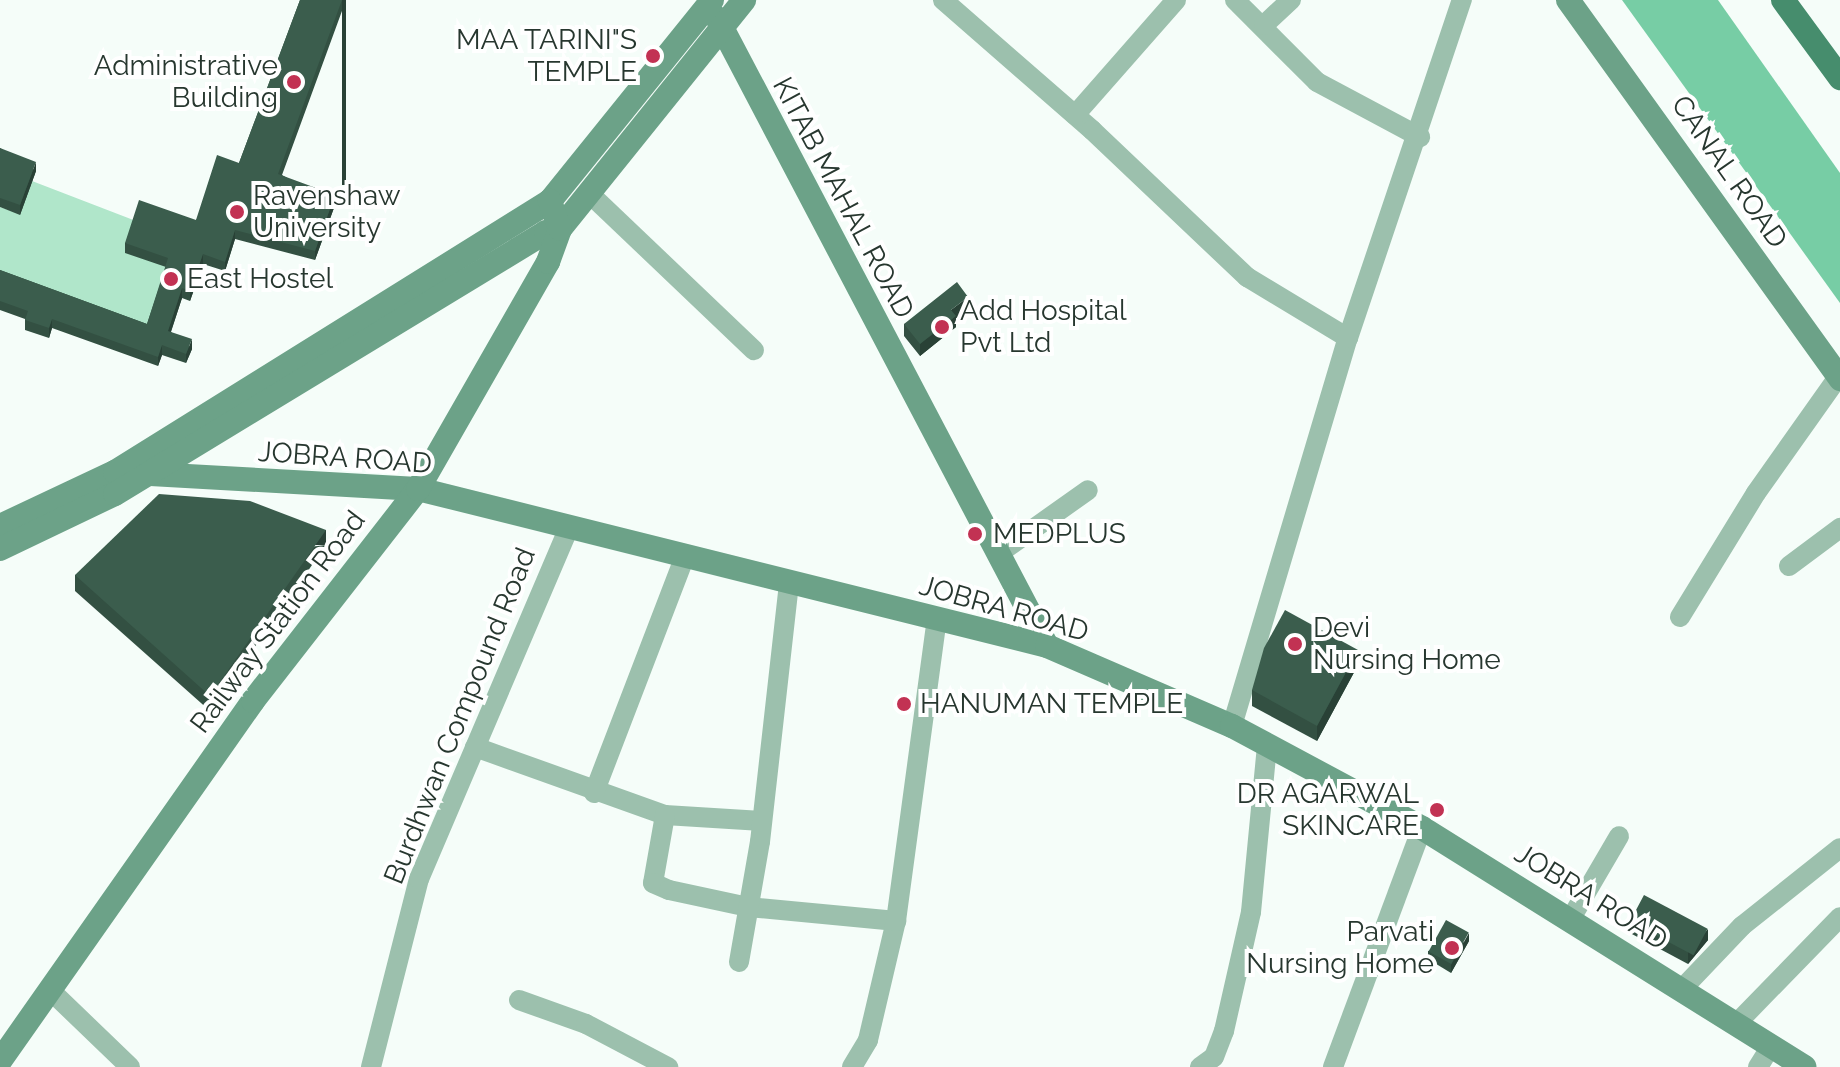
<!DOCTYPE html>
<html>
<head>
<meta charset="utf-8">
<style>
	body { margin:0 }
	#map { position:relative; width:1840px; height:1067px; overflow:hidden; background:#f5fdf9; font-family:Raleway,sans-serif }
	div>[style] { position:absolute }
	.green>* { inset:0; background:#b0e6ca }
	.water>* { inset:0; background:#77cda5 }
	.street>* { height:20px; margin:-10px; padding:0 10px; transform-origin:10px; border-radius:10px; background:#9cc0ad }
	.secondary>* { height:24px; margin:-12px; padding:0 12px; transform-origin:12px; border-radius:12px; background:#6ca288 }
	.primary>* { height:24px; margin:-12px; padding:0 12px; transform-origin:12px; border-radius:12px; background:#468d6d }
	.wall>* { inset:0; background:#335042 }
	.shaded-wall>* { inset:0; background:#294136; transform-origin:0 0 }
	.building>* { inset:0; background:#3b5d4d; transform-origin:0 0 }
	.dots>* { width:22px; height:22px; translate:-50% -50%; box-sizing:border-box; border:4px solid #fff; border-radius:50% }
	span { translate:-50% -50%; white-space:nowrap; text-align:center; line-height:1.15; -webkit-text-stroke:8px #fff; paint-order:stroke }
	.poi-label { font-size:28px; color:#27372f }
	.right { translate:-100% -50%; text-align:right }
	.left { translate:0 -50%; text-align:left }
	.street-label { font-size:28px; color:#27372f }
</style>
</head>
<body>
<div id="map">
	<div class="green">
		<div style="clip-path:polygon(32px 181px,136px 221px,169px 268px,147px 333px,0 280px,0 207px,20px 214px)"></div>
	</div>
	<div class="water">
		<div style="clip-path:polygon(1622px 0,1718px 0,1840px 173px,1840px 303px)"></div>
	</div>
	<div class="street">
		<div style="left:943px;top:0;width:198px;rotate:41.1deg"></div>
		<div style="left:1092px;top:130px;width:214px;rotate:43.5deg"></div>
		<div style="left:1247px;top:277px;width:118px;rotate:31.1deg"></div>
		<div style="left:1235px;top:0;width:116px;rotate:45deg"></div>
		<div style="left:1317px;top:82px;width:117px;rotate:28.1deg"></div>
		<div style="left:1264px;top:25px;width:37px;rotate:-43deg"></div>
		<div style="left:1075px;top:115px;width:153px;rotate:-48.7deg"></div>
		<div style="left:591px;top:195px;width:225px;rotate:43.6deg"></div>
		<div style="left:998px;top:554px;width:110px;rotate:-35.4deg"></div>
		<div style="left:1789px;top:566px;width:64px;rotate:-36.7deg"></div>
		<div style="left:1680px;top:617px;width:145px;rotate:-58.5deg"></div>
		<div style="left:1756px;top:493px;width:142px;rotate:-54.7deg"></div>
		<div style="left:1232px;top:726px;width:405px;rotate:-73.4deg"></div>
		<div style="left:1348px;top:338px;width:357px;rotate:-71.4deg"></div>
		<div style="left:475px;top:747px;width:202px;rotate:19.7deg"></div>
		<div style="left:665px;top:815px;width:97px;rotate:3.5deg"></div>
		<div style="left:594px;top:793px;width:254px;rotate:-69deg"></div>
		<div style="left:665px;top:815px;width:69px;rotate:100deg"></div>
		<div style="left:653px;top:883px;width:17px;rotate:24deg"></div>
		<div style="left:669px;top:890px;width:81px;rotate:12.1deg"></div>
		<div style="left:748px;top:907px;width:149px;rotate:5.4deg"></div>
		<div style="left:1570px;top:920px;width:97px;rotate:-59.7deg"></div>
		<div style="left:739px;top:962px;width:122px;rotate:-80.1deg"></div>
		<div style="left:760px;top:842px;width:262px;rotate:-83.6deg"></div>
		<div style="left:1682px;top:989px;width:87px;rotate:-46.4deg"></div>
		<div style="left:1742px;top:926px;width:125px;rotate:-38.5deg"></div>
		<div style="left:50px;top:990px;width:111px;rotate:43.9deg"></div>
		<div style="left:519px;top:1000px;width:71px;rotate:19.7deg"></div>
		<div style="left:586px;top:1024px;width:93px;rotate:27.7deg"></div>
		<div style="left:1736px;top:1024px;width:149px;rotate:-45.8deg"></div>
		<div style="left:371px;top:1067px;width:194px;rotate:-75.7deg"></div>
		<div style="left:419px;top:879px;width:383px;rotate:-66.9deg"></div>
		<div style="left:852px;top:1067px;width:31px;rotate:-59deg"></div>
		<div style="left:868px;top:1040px;width:122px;rotate:-76.8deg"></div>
		<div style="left:896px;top:921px;width:305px;rotate:-82.3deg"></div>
		<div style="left:1200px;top:1067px;width:17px;rotate:-36deg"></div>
		<div style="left:1214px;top:1057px;width:28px;rotate:-69deg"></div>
		<div style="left:1224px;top:1031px;width:122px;rotate:-77.2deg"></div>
		<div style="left:1251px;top:912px;width:168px;rotate:-84.5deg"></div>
		<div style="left:1333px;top:1067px;width:255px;rotate:-69.6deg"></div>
		<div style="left:1758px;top:1067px;width:25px;rotate:-58deg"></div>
	</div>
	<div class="secondary">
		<div style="left:1568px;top:0;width:467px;rotate:54.3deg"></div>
		<div style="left:717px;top:18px;width:709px;rotate:62.28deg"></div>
		<div style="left:115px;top:472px;width:303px;rotate:3.2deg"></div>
		<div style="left:418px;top:489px;width:648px;rotate:14.01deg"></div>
		<div style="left:1047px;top:646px;width:202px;rotate:23.4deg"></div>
		<div style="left:1232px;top:726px;width:216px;rotate:28.2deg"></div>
		<div style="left:1422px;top:828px;width:451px;rotate:32deg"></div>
		<div style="left:0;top:526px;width:127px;rotate:-25.2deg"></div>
		<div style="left:115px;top:472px;width:513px;rotate:-31.92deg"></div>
		<div style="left:550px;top:201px;width:258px;rotate:-51.1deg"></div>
		<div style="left:0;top:549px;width:127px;rotate:-25.6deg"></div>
		<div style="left:115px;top:494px;width:504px;rotate:-31.29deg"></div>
		<div style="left:546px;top:232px;width:14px;rotate:-12deg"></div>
		<div style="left:560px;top:229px;width:294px;rotate:-51.2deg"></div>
		<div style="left:0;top:1061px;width:440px;rotate:-54.9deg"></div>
		<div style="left:253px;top:701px;width:269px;rotate:-52.1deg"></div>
		<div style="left:418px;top:489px;width:262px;rotate:-60.2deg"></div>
		<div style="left:548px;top:262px;width:35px;rotate:-70deg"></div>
		<div style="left:560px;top:229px;width:30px;rotate:-110deg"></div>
	</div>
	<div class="primary">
		<div style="left:1783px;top:0;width:97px;rotate:53.8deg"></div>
	</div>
	<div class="wall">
		<div style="clip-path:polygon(300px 0,346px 0,282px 175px,335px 205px,315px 260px,235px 239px,225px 271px,203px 264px,190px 301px,182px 298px,171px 332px,192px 349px,186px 363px,162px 355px,158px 366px,52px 328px,49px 338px,25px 330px,25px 319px,0 310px,0 270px,147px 324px,166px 267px,125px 253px,125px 243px,196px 220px,239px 163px)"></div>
		<div style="clip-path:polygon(0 148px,36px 171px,20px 215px,0 207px)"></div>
		<div style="clip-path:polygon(968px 309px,956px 318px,956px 327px,920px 356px,904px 336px,904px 324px)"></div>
		<div style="clip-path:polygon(326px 545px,210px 711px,75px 591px,75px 575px)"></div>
		<div style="clip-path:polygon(1358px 665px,1317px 741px,1252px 706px,1252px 690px)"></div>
		<div style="clip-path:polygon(1630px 921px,1708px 940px,1688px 964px,1630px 933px)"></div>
		<div style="clip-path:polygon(1469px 941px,1451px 973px,1428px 959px,1428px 951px)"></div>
	</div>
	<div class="shaded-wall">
		<div style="left:342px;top:0;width:4px;height:185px"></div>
		<div style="clip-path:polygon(36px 162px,36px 171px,20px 215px,20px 205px)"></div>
		<div style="clip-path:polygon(335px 195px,335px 205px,315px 260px,315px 251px)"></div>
		<div style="clip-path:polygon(235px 230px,235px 239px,225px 271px,225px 262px)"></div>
		<div style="clip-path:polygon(203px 254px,203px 264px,190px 301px,190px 291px)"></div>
		<div style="clip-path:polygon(182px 288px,182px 298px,168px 340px,168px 331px)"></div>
		<div style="clip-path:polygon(968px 297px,968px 309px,956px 318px,956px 327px,920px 356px,920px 344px,951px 310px)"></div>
		<div style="clip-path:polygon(52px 319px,52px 328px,49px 338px,49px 328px)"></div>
		<div style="clip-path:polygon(192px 339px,192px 349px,186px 363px,186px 354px)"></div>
		<div style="clip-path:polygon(162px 345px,162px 355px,158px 366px,158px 357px)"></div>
		<div style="left:326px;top:530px;width:15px;height:203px;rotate:90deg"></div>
		<div style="clip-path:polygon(1358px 650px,1358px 665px,1317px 741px,1317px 726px)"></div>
		<div style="clip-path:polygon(1708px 929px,1708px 940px,1688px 964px,1688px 952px)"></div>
		<div style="clip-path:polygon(1469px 933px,1469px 941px,1451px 973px,1451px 965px)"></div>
	</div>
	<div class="building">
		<div style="clip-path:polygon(300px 0,342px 0,278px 174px,335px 195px,315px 251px,235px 230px,225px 262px,203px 254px,190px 291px,182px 288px,168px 331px,192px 339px,186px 354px,162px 345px,158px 357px,52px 319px,49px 328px,25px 320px,28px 311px,0 301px,0 270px,147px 324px,168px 258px,125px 243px,139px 200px,196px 220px,217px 155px,239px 163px)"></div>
		<div style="clip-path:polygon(0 148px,36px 162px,20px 205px,0 198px)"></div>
		<div style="clip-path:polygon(957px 282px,968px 297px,951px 310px,956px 316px,920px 344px,904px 324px)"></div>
		<div style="clip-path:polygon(159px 494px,250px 501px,326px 530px,210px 696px,75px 575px)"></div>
		<div style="clip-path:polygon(1285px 610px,1358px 650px,1317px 726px,1252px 690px,1264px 648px)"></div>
		<div style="left:1644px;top:895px;width:72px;height:30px;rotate:28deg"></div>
		<div style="left:1446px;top:920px;width:26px;height:36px;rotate:29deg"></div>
	</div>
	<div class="dots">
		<div style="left:653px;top:56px;background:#c23253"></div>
		<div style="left:294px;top:82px;background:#c23253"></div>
		<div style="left:237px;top:212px;background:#c23253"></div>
		<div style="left:171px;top:279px;background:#c23253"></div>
		<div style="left:942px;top:327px;background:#c23253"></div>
		<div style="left:975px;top:534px;background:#c23253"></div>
		<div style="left:1295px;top:644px;background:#c23253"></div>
		<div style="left:904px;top:704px;background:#c23253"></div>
		<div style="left:1437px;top:810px;background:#c23253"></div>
		<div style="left:1452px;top:948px;background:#c23253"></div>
	</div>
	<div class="poi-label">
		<span class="right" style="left:637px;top:56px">MAA TARINI"S<br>TEMPLE</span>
		<span class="right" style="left:278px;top:82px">Administrative<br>Building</span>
		<span class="left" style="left:253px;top:212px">Ravenshaw<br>University</span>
		<span class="left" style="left:187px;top:279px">East Hostel</span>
		<span class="left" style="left:960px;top:327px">Add Hospital<br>Pvt Ltd</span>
		<span class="left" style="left:993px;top:534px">MEDPLUS</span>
		<span class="left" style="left:1313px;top:644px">Devi<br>Nursing Home</span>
		<span class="left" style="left:920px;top:704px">HANUMAN TEMPLE</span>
		<span class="right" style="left:1419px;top:810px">DR AGARWAL<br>SKINCARE</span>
		<span class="right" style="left:1434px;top:948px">Parvati<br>Nursing Home</span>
	</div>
	<div class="street-label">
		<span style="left:1729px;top:172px;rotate:55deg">CANAL ROAD</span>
		<span style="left:843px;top:198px;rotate:62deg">KITAB MAHAL ROAD</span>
		<span style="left:345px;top:458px;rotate:4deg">JOBRA ROAD</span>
		<span style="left:1004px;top:609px;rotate:16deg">JOBRA ROAD</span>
		<span style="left:278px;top:622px;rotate:-53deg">Railway Station Road</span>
		<span style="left:460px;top:716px;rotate:-68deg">Burdhwan Compound Road</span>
		<span style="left:1591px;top:897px;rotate:32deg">JOBRA ROAD</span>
	</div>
</div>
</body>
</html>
